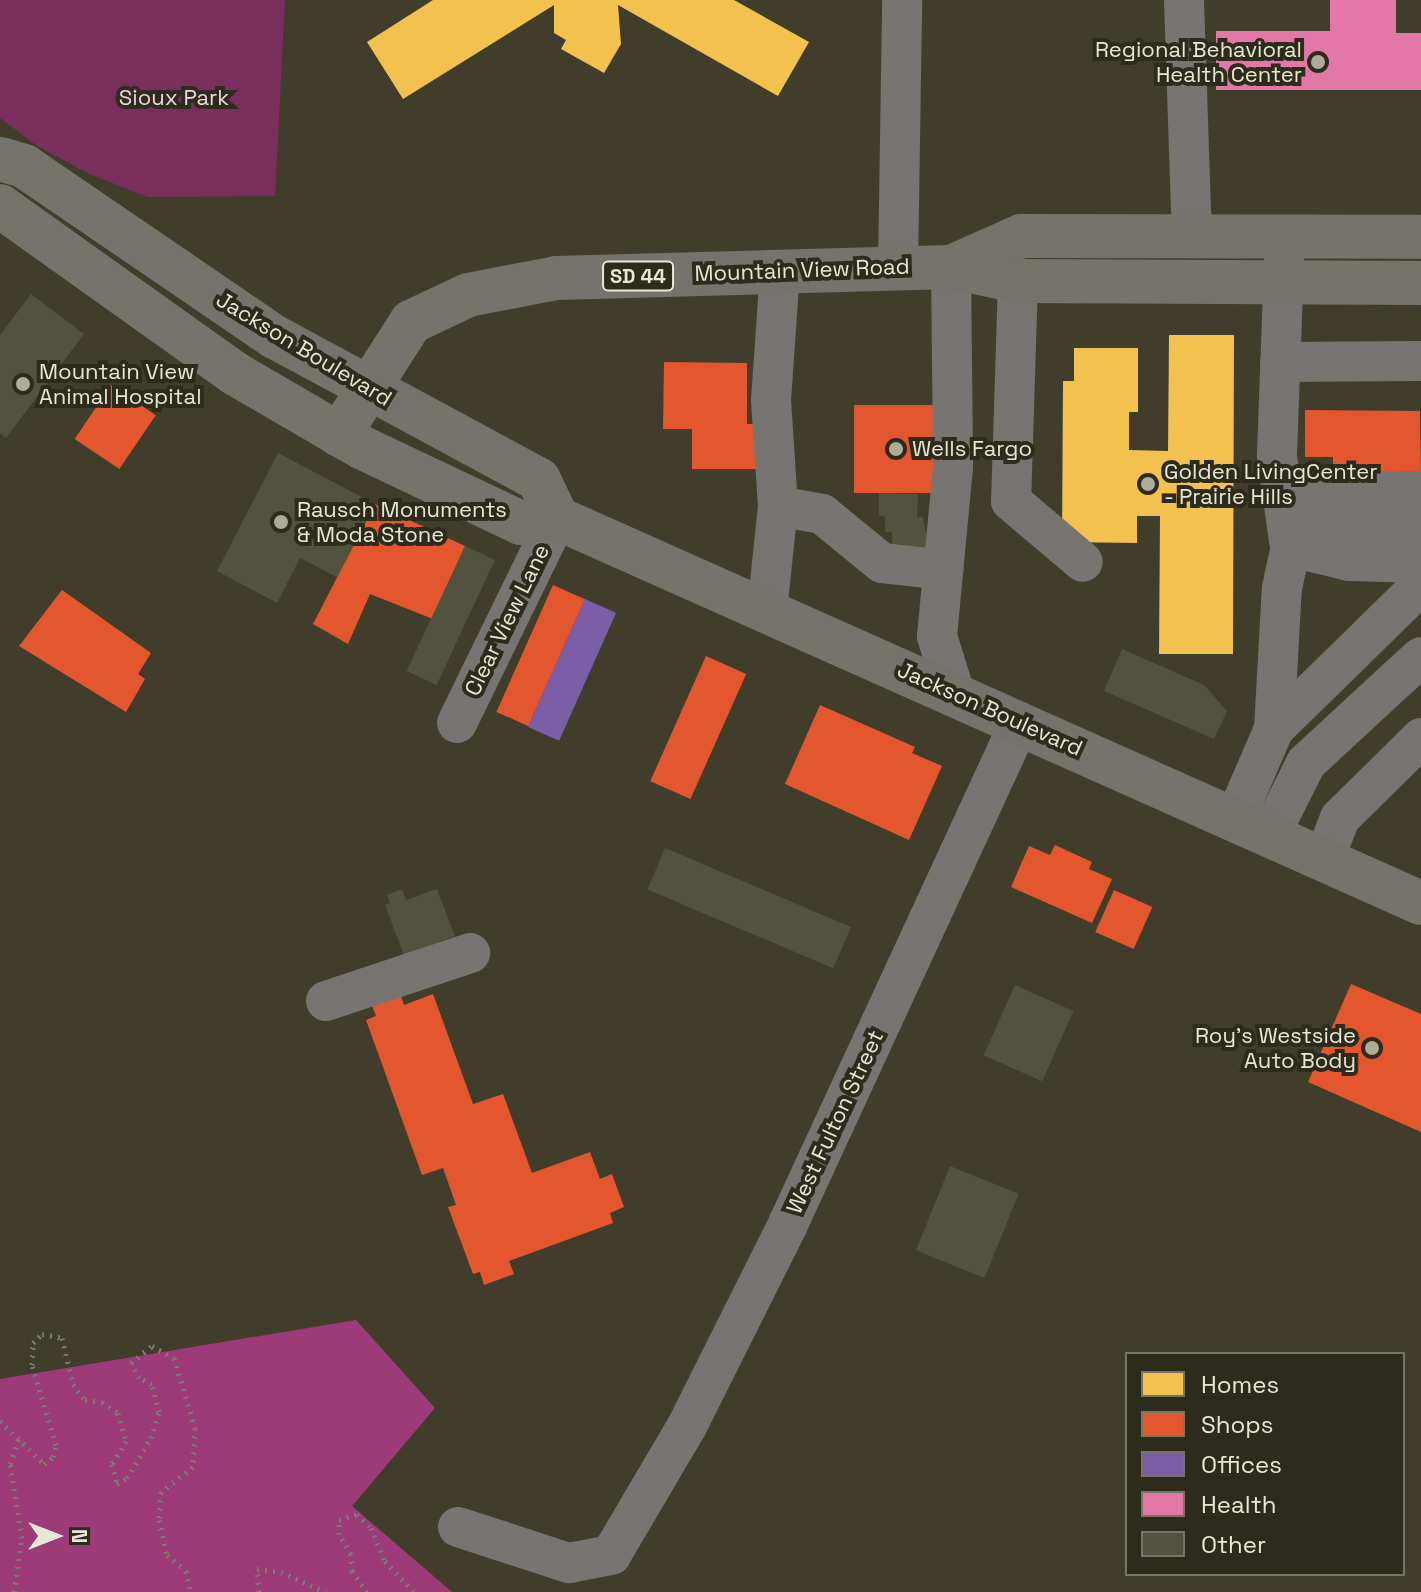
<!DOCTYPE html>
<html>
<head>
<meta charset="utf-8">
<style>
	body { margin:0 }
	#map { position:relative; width:1421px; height:1592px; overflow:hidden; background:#403e2b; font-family:"Space Grotesk",sans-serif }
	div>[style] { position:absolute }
	.green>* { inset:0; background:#7a2e5c }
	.forest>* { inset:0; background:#9d3b78 }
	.homes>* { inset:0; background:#f2c14e }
	.shops>* { inset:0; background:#e4572e; transform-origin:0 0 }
	.offices>* { inset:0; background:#7b5ea7; transform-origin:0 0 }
	.health>* { inset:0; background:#e377a8 }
	.building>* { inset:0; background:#51533e; transform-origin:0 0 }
	.path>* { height:5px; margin-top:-2.5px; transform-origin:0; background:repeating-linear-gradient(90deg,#7a7a74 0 2px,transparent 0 8px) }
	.minor>* { height:40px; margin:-20px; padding:0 20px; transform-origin:20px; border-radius:20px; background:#767571 }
	.major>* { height:44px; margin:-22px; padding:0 22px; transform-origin:22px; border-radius:22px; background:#75746c }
	.dots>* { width:22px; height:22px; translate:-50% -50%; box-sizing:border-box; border:4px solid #2c2b1c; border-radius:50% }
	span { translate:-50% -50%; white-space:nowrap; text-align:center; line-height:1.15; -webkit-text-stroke:8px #2c2b1c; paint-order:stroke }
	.shield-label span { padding:2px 6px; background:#2c2b1c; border:2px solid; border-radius:6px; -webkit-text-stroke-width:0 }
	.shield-label { font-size:20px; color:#e8e7d3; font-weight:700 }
	.poi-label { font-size:22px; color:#e8e7d3 }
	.right { translate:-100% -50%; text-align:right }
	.left { translate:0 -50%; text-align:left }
	.park-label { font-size:22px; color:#f1d3e3 }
	.street-label { font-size:22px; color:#e8e7d3 }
	.legend { position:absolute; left:1125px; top:1352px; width:280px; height:224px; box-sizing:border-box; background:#2c2b1c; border:2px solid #777665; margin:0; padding:10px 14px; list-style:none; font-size:24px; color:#e8e7d3 }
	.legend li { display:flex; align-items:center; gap:16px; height:40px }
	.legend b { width:40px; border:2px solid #777665 }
	.north { position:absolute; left:16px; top:1496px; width:80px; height:80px; -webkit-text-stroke:6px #2c2b1c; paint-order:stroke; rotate:90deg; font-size:22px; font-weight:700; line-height:32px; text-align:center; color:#e8e7d3 }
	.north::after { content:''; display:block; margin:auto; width:28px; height:36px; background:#e8e7d3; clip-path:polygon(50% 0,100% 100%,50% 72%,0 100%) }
</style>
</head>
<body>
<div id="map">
	<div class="green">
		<div style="clip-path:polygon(0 0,285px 0,275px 196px,148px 197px,87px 173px,36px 145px,0 118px)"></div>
	</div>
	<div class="forest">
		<div style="clip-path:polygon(356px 1320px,435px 1408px,352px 1506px,452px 1592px,0 1592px,0 1379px)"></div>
	</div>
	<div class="homes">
		<div style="clip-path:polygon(433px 0,734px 0,809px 42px,778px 96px,618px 5px,621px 44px,604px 73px,561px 49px,566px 40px,554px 33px,554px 5px,403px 99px,367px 42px)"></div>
		<div style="clip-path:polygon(1169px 335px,1234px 335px,1233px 654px,1159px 654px,1160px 516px,1137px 516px,1137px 543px,1062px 542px,1063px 381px,1074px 381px,1074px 348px,1138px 348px,1138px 412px,1129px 412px,1129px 450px,1168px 451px)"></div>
	</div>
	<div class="shops">
		<div style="clip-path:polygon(664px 362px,747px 363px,747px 424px,756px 424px,756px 469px,692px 469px,692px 429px,663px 429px)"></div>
		<div style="left:111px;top:385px;width:54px;height:65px;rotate:34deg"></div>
		<div style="left:854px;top:405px;width:84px;height:88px"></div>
		<div style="clip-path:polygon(1305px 410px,1420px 411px,1421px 476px,1333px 476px,1333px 457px,1305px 457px)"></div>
		<div style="clip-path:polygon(375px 504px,465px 546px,433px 619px,370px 594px,348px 644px,313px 624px)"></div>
		<div style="left:553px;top:585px;width:35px;height:139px;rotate:24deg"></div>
		<div style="clip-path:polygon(62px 590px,151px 653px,138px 674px,145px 679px,126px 712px,19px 646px)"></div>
		<div style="left:706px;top:656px;width:44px;height:137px;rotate:24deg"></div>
		<div style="clip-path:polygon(820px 705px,915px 747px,912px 753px,942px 766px,909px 840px,785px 784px)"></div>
		<div style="clip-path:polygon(1055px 845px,1092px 862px,1089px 869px,1112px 879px,1092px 923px,1011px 887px,1029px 846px,1050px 855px)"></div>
		<div style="left:1114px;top:890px;width:42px;height:46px;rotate:24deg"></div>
		<div style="clip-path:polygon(1351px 984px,1421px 1014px,1421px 1132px,1308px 1082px)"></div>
		<div style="clip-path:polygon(400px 993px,404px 1005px,433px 994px,473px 1104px,503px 1094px,532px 1173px,590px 1152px,600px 1179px,612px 1174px,624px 1207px,610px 1213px,613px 1223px,509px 1261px,514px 1274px,484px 1285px,480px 1272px,473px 1274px,448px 1207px,456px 1205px,443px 1168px,422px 1175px,366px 1020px,376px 1016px,371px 1003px)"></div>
	</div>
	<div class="offices">
		<div style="left:585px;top:599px;width:34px;height:140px;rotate:24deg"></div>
	</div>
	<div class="health">
		<div style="clip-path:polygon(1330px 0,1396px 0,1396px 33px,1421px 33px,1421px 90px,1216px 90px,1216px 31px,1330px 31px)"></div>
	</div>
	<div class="building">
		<div style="clip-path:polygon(31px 294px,84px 334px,6px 438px,0 433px,0 335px)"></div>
		<div style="clip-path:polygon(278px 453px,375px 504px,337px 577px,300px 558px,277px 603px,217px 571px)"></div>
		<div style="clip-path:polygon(879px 493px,918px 494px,917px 517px,923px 517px,929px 549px,892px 548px,892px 532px,885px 532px,885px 516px,879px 516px)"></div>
		<div style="left:465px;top:546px;width:33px;height:138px;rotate:25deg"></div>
		<div style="clip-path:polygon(1122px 649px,1204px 685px,1227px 711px,1214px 739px,1104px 691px)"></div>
		<div style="left:665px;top:848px;width:202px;height:45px;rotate:23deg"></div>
		<div style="clip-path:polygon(402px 889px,406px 900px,437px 889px,455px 936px,404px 955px,385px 905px,390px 903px,387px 895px)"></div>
		<div style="left:1015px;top:985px;width:64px;height:77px;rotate:24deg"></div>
		<div style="left:950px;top:1166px;width:74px;height:91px;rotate:22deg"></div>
	</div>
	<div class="path">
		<div style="left:0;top:1421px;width:62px;rotate:44.3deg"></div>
		<div style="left:44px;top:1464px;width:11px;rotate:-38deg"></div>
		<div style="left:53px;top:1457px;width:12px;rotate:-76deg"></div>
		<div style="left:56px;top:1445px;width:84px;rotate:-106.7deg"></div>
		<div style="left:32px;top:1365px;width:22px;rotate:-87deg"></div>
		<div style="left:33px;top:1343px;width:13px;rotate:-45deg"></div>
		<div style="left:42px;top:1334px;width:20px;rotate:11deg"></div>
		<div style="left:62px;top:1338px;width:47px;rotate:76.6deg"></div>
		<div style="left:73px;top:1384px;width:20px;rotate:53deg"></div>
		<div style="left:85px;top:1400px;width:17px;rotate:7deg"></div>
		<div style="left:102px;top:1402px;width:19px;rotate:35deg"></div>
		<div style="left:118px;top:1413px;width:29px;rotate:74deg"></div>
		<div style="left:126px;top:1441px;width:27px;rotate:121deg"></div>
		<div style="left:112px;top:1464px;width:21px;rotate:76deg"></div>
		<div style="left:117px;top:1484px;width:12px;rotate:-31deg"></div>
		<div style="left:127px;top:1478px;width:47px;rotate:-59deg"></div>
		<div style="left:151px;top:1438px;width:27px;rotate:-73deg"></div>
		<div style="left:159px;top:1412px;width:29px;rotate:-104deg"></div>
		<div style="left:152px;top:1384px;width:14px;rotate:-155deg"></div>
		<div style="left:139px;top:1378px;width:17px;rotate:-118deg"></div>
		<div style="left:131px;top:1363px;width:27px;rotate:-39deg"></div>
		<div style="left:152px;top:1346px;width:25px;rotate:29deg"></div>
		<div style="left:174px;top:1358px;width:73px;rotate:73.3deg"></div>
		<div style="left:195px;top:1428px;width:39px;rotate:93deg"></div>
		<div style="left:193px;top:1467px;width:41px;rotate:142deg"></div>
		<div style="left:161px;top:1492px;width:28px;rotate:94deg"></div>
		<div style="left:159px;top:1520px;width:36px;rotate:77deg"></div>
		<div style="left:167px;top:1555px;width:25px;rotate:40deg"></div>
		<div style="left:186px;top:1571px;width:22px;rotate:77deg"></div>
		<div style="left:14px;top:1592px;width:55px;rotate:-81.6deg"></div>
		<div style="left:22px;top:1538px;width:75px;rotate:-99.2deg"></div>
		<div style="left:10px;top:1464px;width:27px;rotate:-70deg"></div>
		<div style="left:259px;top:1592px;width:23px;rotate:-95deg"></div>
		<div style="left:257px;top:1569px;width:24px;rotate:7deg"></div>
		<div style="left:281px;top:1572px;width:49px;rotate:24deg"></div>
		<div style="left:367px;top:1592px;width:26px;rotate:-126deg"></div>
		<div style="left:352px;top:1571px;width:17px;rotate:-93deg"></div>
		<div style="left:351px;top:1554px;width:23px;rotate:-121deg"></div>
		<div style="left:339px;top:1534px;width:14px;rotate:-90deg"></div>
		<div style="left:339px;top:1520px;width:19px;rotate:-18deg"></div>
		<div style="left:357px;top:1514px;width:20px;rotate:45deg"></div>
		<div style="left:371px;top:1528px;width:36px;rotate:67deg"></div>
		<div style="left:385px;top:1561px;width:42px;rotate:46.9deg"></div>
	</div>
	<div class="minor">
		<div style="left:1184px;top:0;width:236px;rotate:88.1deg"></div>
		<div style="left:1285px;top:236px;width:221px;rotate:92.1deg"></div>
		<div style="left:1277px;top:457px;width:84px;rotate:81.8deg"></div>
		<div style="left:1289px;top:540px;width:14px;rotate:39deg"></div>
		<div style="left:1300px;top:549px;width:50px;rotate:13.8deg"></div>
		<div style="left:1349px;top:561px;width:72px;rotate:1.6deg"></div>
		<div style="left:898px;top:267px;width:267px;rotate:-89.1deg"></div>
		<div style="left:951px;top:267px;width:200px;rotate:89.4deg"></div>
		<div style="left:953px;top:467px;width:170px;rotate:95.4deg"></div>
		<div style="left:937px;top:636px;width:58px;rotate:72.8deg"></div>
		<div style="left:1018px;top:281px;width:220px;rotate:91.8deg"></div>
		<div style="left:1011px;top:501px;width:94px;rotate:40.3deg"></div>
		<div style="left:1280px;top:362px;width:141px;rotate:-0.4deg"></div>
		<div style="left:778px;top:506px;width:45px;rotate:10.3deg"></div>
		<div style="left:822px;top:514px;width:77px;rotate:39.2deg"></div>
		<div style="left:882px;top:563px;width:62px;rotate:6.4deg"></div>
		<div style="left:1289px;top:540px;width:41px;rotate:-14deg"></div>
		<div style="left:1329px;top:530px;width:92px;rotate:-1.9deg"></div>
		<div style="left:767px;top:611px;width:106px;rotate:-84deg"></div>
		<div style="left:778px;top:506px;width:106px;rotate:-93.8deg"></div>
		<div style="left:771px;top:400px;width:129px;rotate:-86deg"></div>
		<div style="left:457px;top:723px;width:228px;rotate:-64deg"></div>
		<div style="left:1274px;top:729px;width:141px;rotate:-86.8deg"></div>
		<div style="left:1282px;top:588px;width:86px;rotate:-77.9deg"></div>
		<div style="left:1300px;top:504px;width:14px;rotate:-39deg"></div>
		<div style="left:1311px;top:495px;width:23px;rotate:-7deg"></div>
		<div style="left:1334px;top:492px;width:87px;rotate:-0.7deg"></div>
		<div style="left:1235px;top:819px;width:98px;rotate:-66.6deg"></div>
		<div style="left:1274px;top:729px;width:206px;rotate:-44.4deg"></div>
		<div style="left:1270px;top:835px;width:80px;rotate:-63.4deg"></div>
		<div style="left:1306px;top:763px;width:156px;rotate:-42.7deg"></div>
		<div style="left:1324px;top:859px;width:44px;rotate:-68.7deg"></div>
		<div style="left:1340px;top:818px;width:114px;rotate:-44.6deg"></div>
		<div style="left:326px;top:1001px;width:152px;rotate:-18.4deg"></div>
		<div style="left:458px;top:1527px;width:117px;rotate:18deg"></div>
		<div style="left:569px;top:1563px;width:43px;rotate:-10.8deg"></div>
		<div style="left:611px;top:1555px;width:150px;rotate:-59.5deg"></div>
		<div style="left:687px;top:1426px;width:226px;rotate:-63.4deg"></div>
		<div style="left:788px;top:1224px;width:553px;rotate:-65.2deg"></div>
	</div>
	<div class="major">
		<div style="left:0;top:159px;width:25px;rotate:16deg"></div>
		<div style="left:24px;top:166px;width:304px;rotate:34.3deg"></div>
		<div style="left:275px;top:337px;width:300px;rotate:28.4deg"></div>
		<div style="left:539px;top:480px;width:42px;rotate:64.7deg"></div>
		<div style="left:0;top:206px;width:287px;rotate:35.5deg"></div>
		<div style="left:234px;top:373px;width:149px;rotate:30.2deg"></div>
		<div style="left:363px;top:448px;width:175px;rotate:25.4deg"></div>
		<div style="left:521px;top:523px;width:36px;rotate:-8deg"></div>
		<div style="left:557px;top:518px;width:946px;rotate:24.02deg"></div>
		<div style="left:951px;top:267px;width:77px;rotate:-23.9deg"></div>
		<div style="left:1021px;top:236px;width:400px;rotate:0.1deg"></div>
		<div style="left:339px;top:435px;width:134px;rotate:-57.5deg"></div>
		<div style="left:411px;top:322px;width:63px;rotate:-25.3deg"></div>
		<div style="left:468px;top:295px;width:90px;rotate:-10.9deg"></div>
		<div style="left:556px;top:278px;width:395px;rotate:-1.6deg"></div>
		<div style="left:951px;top:267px;width:68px;rotate:11.8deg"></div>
		<div style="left:1018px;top:281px;width:403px;rotate:0.3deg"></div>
	</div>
	<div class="dots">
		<div style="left:1318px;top:62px;background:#adac98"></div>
		<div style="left:23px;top:384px;background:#adac98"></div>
		<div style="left:896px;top:449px;background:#adac98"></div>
		<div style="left:1148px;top:484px;background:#adac98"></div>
		<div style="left:281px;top:522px;background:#adac98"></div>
		<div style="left:1372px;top:1048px;background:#adac98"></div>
	</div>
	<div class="shield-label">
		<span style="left:638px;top:276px">SD 44</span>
	</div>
	<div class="poi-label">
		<span class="right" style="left:1302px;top:62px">Regional Behavioral<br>Health Center</span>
		<span class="left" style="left:39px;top:384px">Mountain View<br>Animal Hospital</span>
		<span class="left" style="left:912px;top:449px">Wells Fargo</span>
		<span class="left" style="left:1164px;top:484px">Golden LivingCenter<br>- Prairie Hills</span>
		<span class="left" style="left:297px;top:522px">Rausch Monuments<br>&amp; Moda Stone</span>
		<span class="right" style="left:1356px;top:1048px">Roy's Westside<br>Auto Body</span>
	</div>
	<div class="park-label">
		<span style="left:174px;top:98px">Sioux Park</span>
	</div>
	<div class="street-label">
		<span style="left:802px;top:270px;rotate:-2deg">Mountain View Road</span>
		<span style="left:304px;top:349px;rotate:31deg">Jackson Boulevard</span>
		<span style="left:507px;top:620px;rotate:-64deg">Clear View Lane</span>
		<span style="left:990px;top:709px;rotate:24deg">Jackson Boulevard</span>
		<span style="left:835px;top:1122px;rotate:-65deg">West Fulton Street</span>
	</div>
	<ul class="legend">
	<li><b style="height:22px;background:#f2c14e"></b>Homes</li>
	<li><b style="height:22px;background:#e4572e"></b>Shops</li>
	<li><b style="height:22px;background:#7b5ea7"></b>Offices</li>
	<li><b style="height:22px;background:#e377a8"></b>Health</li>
	<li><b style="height:22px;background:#51533e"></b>Other</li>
	</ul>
	<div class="north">N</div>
</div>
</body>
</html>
